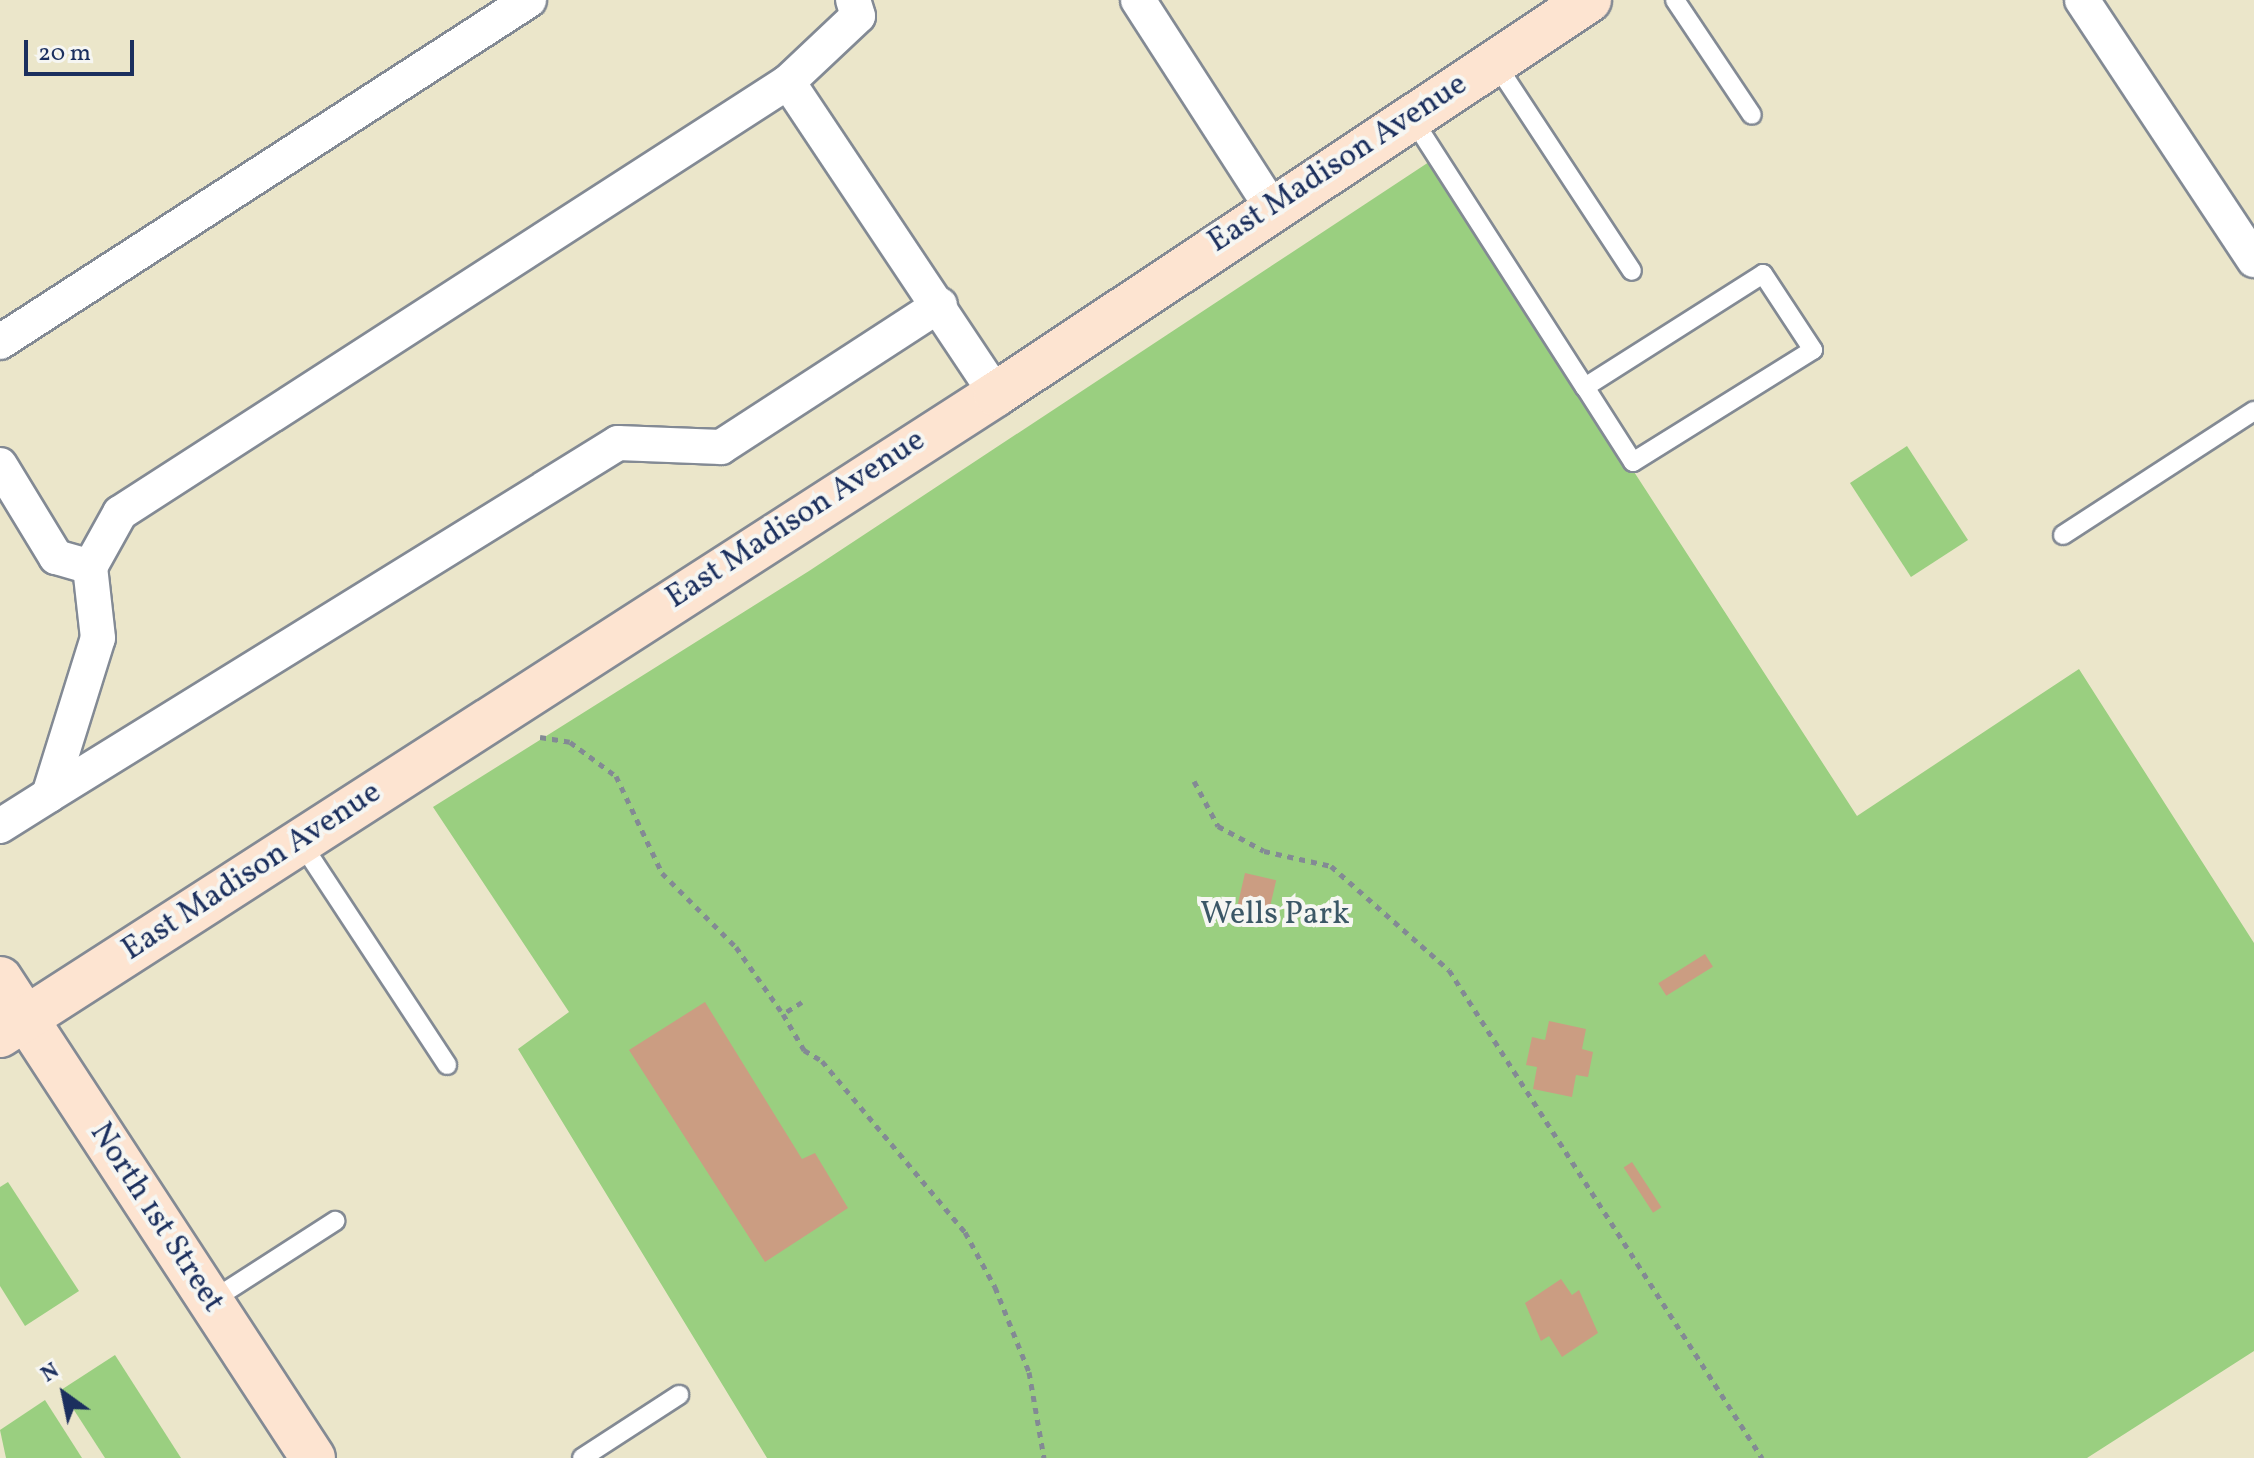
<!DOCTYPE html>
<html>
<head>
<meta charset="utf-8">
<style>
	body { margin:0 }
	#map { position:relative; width:2254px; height:1458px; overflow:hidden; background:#ebe6ca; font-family:Vollkorn,serif }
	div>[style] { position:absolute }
	.green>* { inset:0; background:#9acf80; transform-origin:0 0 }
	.building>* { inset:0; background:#cb9d82; transform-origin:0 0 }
	.path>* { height:5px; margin-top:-2.5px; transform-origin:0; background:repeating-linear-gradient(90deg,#838a94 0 6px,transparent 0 12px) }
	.roads { filter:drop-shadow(2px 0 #838a94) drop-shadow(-2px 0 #838a94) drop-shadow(0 2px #838a94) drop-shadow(0 -2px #838a94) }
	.lane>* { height:18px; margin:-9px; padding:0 9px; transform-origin:9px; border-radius:9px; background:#fff }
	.street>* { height:34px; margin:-17px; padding:0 17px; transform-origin:17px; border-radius:17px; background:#fff }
	.secondary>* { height:44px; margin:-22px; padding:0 22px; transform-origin:22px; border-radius:22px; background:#fde4d1 }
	span { translate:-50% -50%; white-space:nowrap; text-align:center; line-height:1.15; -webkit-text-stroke:8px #f6f6f2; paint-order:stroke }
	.street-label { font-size:32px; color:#1b2f5e }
	.park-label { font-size:32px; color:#3b5766 }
	.north { position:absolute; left:24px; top:1354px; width:80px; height:80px; -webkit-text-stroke:6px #f6f6f2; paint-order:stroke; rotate:327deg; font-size:22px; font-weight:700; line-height:32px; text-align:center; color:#1b2f5e }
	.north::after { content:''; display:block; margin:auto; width:28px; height:36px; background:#1b2f5e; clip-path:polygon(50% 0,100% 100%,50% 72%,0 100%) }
	.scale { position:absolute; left:24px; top:40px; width:110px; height:36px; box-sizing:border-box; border:4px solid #1b2f5e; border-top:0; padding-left:10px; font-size:24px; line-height:28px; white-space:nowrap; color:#1b2f5e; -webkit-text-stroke:6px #f6f6f2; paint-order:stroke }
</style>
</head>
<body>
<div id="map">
	<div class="green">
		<div style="clip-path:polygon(1432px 160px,1857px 816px,2079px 669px,2254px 943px,2254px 1351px,2087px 1458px,767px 1458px,518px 1049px,569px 1012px,433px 807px,809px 571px)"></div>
		<div style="left:1907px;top:446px;width:112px;height:68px;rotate:57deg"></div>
		<div style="clip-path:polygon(8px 1182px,79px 1291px,25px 1326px,0 1286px,0 1187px)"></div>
		<div style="clip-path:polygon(115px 1355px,181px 1458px,105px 1458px,61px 1390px)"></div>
		<div style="clip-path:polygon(45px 1400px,82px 1458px,6px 1458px,0 1430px)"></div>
	</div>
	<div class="building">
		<div style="left:1245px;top:873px;width:32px;height:32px;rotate:13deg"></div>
		<div style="left:1705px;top:954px;width:15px;height:55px;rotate:58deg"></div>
		<div style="clip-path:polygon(705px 1002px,802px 1159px,815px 1153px,848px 1208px,765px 1262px,629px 1050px)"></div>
		<div style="clip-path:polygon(1549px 1021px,1586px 1029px,1582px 1049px,1593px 1052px,1588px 1077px,1576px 1075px,1572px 1097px,1533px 1089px,1537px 1067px,1526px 1065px,1532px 1037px,1545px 1040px)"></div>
		<div style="left:1632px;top:1162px;width:54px;height:10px;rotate:57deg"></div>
		<div style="clip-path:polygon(1561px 1279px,1572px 1295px,1579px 1290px,1598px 1333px,1562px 1357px,1549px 1336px,1541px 1341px,1525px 1303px)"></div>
	</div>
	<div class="path">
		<div style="left:540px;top:737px;width:30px;rotate:9deg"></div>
		<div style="left:570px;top:742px;width:57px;rotate:36.5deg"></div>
		<div style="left:616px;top:776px;width:107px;rotate:64.6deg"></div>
		<div style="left:662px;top:873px;width:105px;rotate:45deg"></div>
		<div style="left:736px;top:947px;width:82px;rotate:55deg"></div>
		<div style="left:1194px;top:781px;width:51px;rotate:61.9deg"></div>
		<div style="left:1218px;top:826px;width:52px;rotate:28.5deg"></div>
		<div style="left:1264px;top:851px;width:69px;rotate:12.6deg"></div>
		<div style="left:1331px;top:866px;width:157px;rotate:41.4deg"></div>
		<div style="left:1449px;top:970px;width:580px;rotate:57.32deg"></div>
		<div style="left:802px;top:1002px;width:22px;rotate:148deg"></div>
		<div style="left:783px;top:1014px;width:42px;rotate:59.7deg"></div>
		<div style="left:804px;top:1050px;width:21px;rotate:31deg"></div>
		<div style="left:822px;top:1061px;width:223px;rotate:50.1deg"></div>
		<div style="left:965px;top:1232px;width:63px;rotate:61.4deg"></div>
		<div style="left:995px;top:1287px;width:92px;rotate:68.2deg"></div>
		<div style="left:1029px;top:1372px;width:87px;rotate:80.1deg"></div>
	</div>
	<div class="roads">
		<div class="lane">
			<div style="left:1675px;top:0;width:138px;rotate:56.2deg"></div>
			<div style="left:1494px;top:61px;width:251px;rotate:56.7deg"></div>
			<div style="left:1412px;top:118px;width:320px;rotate:57.3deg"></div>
			<div style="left:1585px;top:387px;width:89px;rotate:57.4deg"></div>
			<div style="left:1633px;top:462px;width:212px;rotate:-31.9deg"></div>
			<div style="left:1813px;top:350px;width:91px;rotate:-123.3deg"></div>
			<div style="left:1763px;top:274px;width:211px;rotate:147.6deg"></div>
			<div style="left:2063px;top:535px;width:228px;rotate:-33deg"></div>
			<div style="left:300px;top:841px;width:268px;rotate:56.7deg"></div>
			<div style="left:211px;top:1301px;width:148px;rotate:-32.8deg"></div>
			<div style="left:582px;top:1458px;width:116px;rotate:-33deg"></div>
		</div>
		<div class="street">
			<div style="left:1138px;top:0;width:245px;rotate:57.2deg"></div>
			<div style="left:2082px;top:0;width:312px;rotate:56.5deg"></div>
			<div style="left:788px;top:82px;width:375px;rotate:56.3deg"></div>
			<div style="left:0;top:342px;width:630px;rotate:-32.88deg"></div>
			<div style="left:0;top:465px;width:108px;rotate:58.7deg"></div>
			<div style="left:56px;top:557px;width:35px;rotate:16deg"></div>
			<div style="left:90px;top:567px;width:62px;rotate:-60.9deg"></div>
			<div style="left:120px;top:513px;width:795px;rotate:-32.83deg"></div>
			<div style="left:788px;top:82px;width:96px;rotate:-43.3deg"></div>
			<div style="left:858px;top:16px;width:17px;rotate:-107deg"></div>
			<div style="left:49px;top:795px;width:669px;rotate:-31.74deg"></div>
			<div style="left:618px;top:443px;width:103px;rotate:2.2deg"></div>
			<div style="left:721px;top:447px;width:261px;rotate:-33deg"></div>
			<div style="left:0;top:826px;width:58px;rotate:-32.3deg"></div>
			<div style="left:49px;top:795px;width:164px;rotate:-72.7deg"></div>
			<div style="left:98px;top:638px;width:71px;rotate:-96.4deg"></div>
		</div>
		<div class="secondary">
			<div style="left:0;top:979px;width:572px;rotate:56.84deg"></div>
			<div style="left:0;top:1035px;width:1184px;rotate:-32.76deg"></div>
			<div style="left:996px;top:394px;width:712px;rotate:-33.6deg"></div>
		</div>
	</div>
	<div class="street-label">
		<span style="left:1338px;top:164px;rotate:-33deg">East Madison Avenue</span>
		<span style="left:796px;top:520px;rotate:-33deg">East Madison Avenue</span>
		<span style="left:252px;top:872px;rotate:-33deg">East Madison Avenue</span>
		<span style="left:156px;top:1218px;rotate:57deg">North 1st Street</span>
	</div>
	<div class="park-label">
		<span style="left:1275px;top:915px">Wells Park</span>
	</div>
	<div class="north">N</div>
	<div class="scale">20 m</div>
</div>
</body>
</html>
